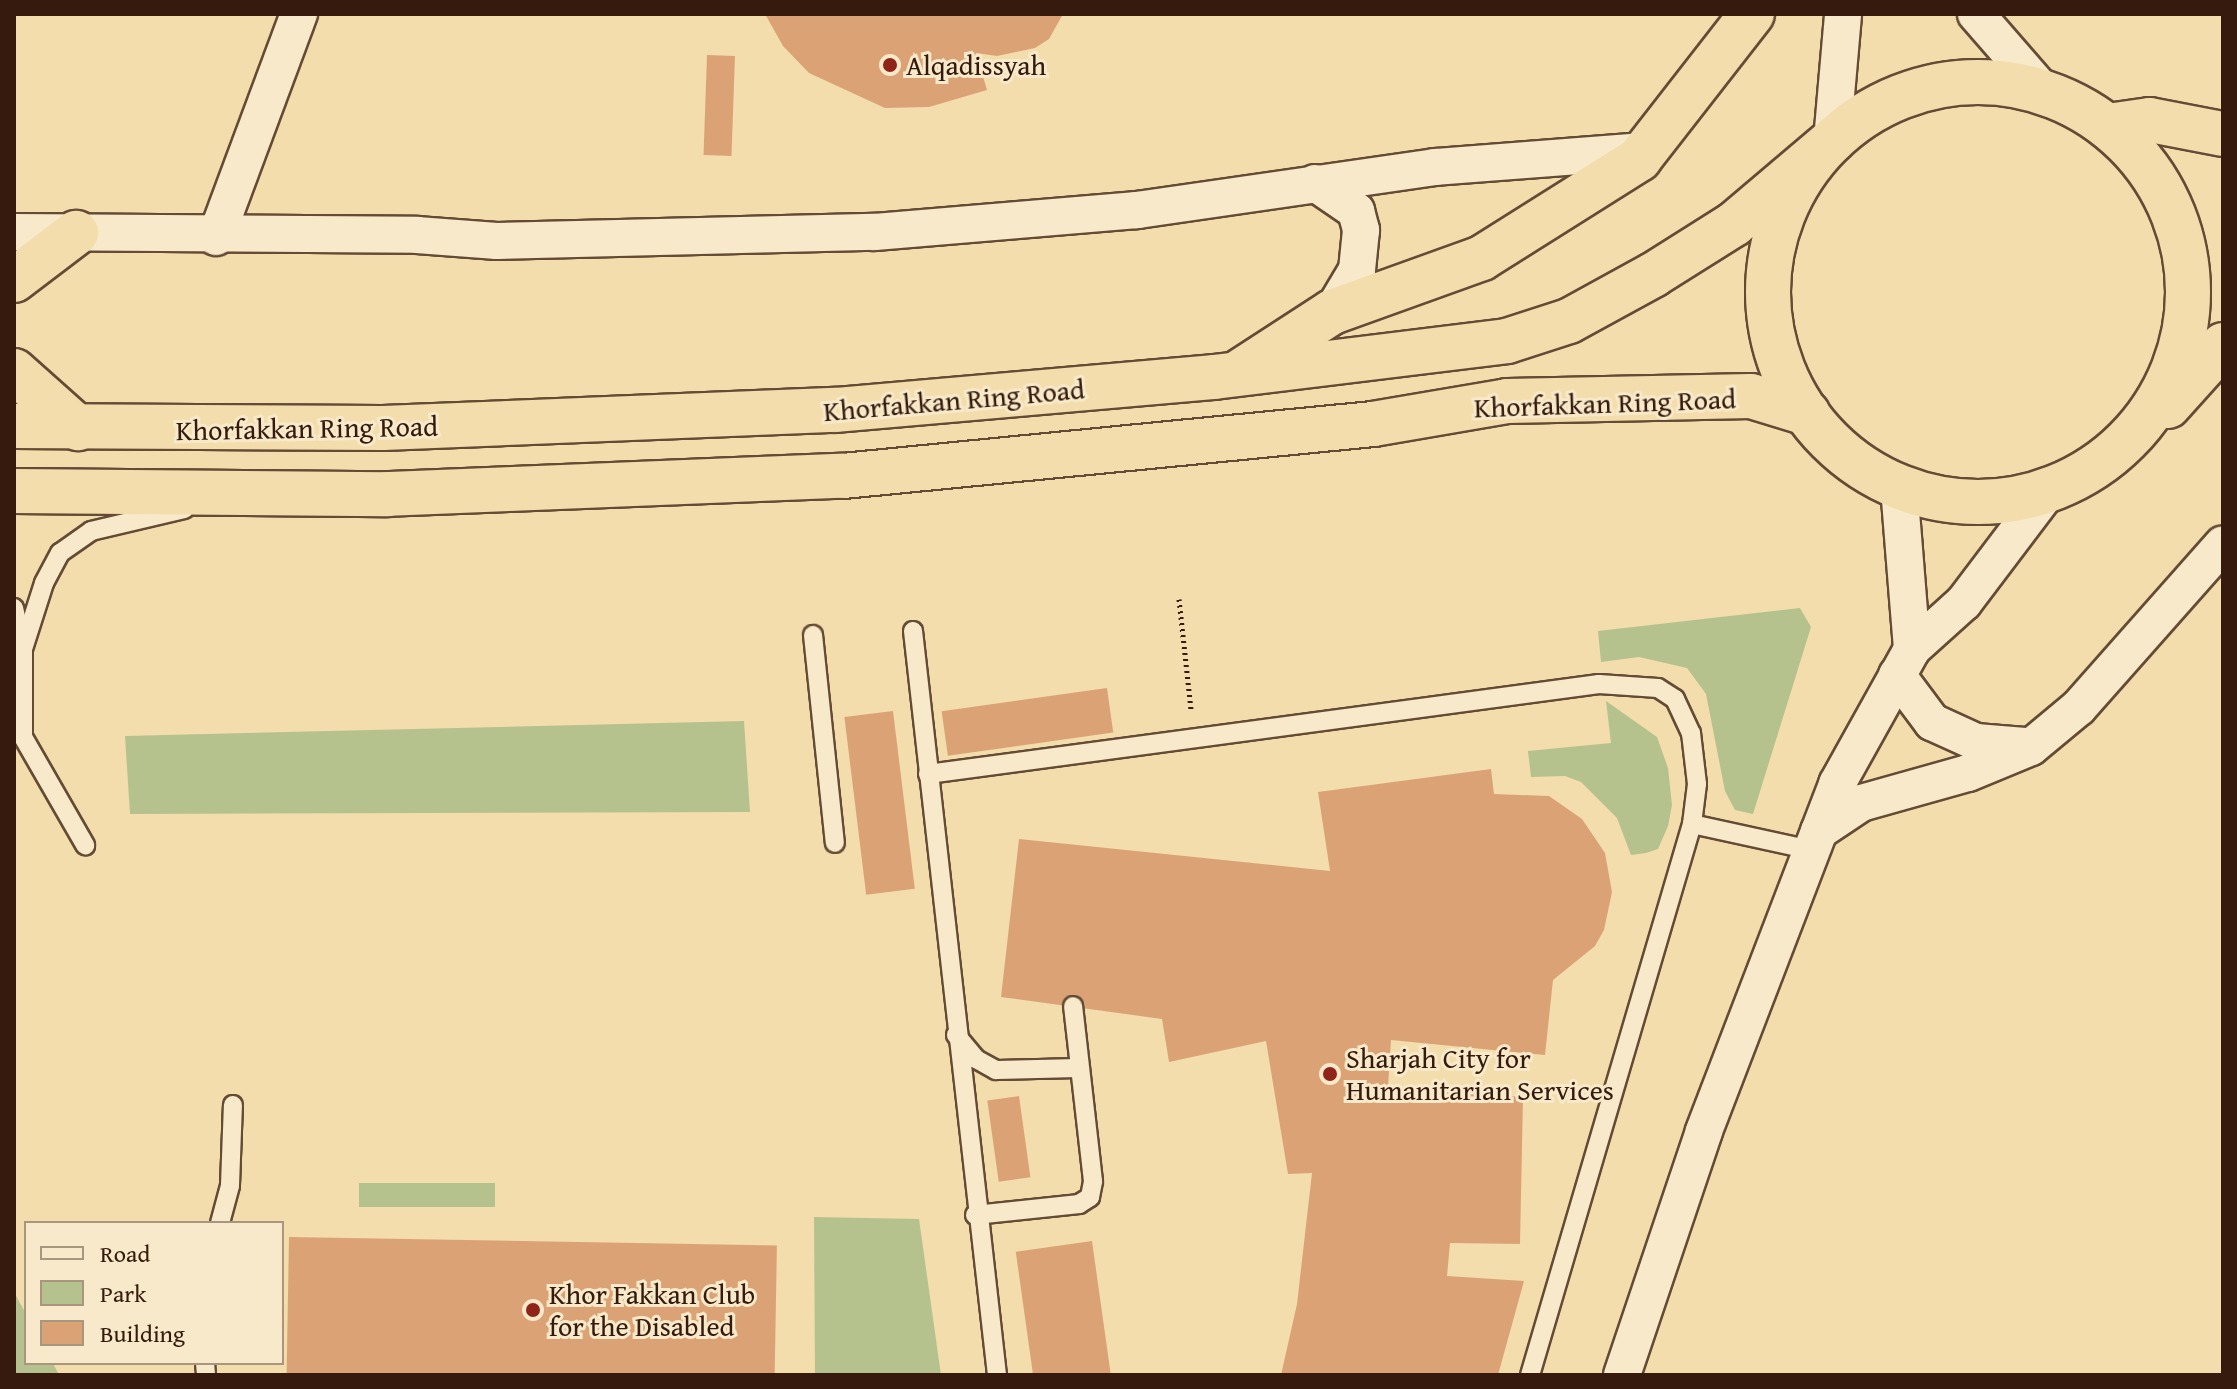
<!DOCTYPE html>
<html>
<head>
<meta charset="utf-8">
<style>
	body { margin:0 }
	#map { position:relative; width:2237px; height:1389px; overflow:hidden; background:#f3ddac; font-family:"Gentium Book Plus",serif }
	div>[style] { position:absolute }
	.green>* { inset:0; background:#b5c28e; transform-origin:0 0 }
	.building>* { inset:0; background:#dba375; transform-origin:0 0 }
	.path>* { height:5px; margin-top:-2.5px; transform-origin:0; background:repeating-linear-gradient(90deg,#351a0d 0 2px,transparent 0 6px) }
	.roads { filter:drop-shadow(2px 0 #644b35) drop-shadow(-2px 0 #644b35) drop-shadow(0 2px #644b35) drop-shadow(0 -2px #644b35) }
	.service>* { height:18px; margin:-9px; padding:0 9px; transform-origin:9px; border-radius:9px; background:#f7e9c9 }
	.minor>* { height:36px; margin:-18px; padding:0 18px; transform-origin:18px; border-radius:18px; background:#f7e9c9 }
	.trunk>* { height:44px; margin:-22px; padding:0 22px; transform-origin:22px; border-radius:22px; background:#f3ddac }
	.trunk>.ring { margin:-22px; padding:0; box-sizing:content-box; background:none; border:44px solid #f3ddac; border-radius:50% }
	.dots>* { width:22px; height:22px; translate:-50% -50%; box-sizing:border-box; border:4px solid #f7e9c9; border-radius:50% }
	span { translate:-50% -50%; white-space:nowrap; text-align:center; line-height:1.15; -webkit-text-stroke:6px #f7e9c9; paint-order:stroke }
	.poi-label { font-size:28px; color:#351a0d }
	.left { translate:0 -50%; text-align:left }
	.street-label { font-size:28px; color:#351a0d }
	.frame { position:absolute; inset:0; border:16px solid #351a0d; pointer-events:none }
	.legend { position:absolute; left:24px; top:1221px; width:260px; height:144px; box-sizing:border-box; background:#f7e9c9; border:2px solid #a9967e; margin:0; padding:10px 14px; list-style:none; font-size:24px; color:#351a0d }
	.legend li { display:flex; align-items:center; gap:16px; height:40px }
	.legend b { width:40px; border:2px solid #a9967e }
</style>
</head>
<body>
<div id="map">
	<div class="green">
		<div style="clip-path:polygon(1800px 608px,1811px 627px,1753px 814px,1735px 810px,1725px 791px,1706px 694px,1687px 668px,1639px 657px,1601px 662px,1598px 631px)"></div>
		<div style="clip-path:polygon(1606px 701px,1657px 737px,1668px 768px,1672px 805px,1668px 826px,1658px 849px,1646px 853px,1631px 855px,1617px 818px,1581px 782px,1565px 776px,1531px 777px,1528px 751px,1611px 743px)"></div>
		<div style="clip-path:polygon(744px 721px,750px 812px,130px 814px,125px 736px)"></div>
		<div style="left:359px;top:1183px;width:136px;height:24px"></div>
		<div style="clip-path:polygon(814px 1217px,919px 1219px,941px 1375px,815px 1375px)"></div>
		<div style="clip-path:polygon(14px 1292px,26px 1314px,26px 1363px,53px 1363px,59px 1375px,14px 1375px)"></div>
	</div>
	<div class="building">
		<div style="clip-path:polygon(765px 14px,1063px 14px,1049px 39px,1035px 48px,997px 56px,976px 53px,987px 90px,929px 107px,885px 108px,809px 73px,783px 46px)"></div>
		<div style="left:707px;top:55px;width:28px;height:100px;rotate:2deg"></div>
		<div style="left:1107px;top:688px;width:45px;height:167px;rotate:82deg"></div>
		<div style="left:893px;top:711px;width:179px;height:49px;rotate:83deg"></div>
		<div style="clip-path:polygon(1491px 769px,1494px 794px,1549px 796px,1582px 819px,1605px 853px,1612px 892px,1604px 930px,1595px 946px,1553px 980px,1545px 1055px,1391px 1040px,1388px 1087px,1523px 1097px,1520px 1244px,1450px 1243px,1447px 1276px,1524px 1281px,1498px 1375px,1281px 1375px,1297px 1304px,1312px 1173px,1288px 1174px,1266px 1041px,1169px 1062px,1162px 1019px,1001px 997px,1019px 839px,1330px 871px,1318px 792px)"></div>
		<div style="left:1019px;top:1096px;width:82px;height:32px;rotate:82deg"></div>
		<div style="left:289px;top:1237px;width:488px;height:138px;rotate:1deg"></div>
		<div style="left:1092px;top:1241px;width:135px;height:77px;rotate:82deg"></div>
	</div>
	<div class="path">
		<div style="left:1179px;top:599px;width:112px;rotate:83.8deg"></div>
	</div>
	<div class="roads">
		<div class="service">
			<div style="left:14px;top:608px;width:42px;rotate:77.6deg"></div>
			<div style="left:23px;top:649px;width:88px;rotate:90deg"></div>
			<div style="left:23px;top:737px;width:125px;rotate:60.1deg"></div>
			<div style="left:913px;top:631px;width:749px;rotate:83.56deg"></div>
			<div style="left:813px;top:635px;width:209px;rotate:84deg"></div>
			<div style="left:23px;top:649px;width:69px;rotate:-72.3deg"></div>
			<div style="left:44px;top:583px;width:34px;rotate:-62deg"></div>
			<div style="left:60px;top:553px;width:38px;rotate:-35deg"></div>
			<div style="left:91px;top:531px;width:96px;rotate:-13.3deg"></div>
			<div style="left:928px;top:774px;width:677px;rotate:-7.64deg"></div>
			<div style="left:1599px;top:684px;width:59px;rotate:3.9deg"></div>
			<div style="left:1658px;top:688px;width:20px;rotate:33deg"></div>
			<div style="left:1675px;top:699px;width:38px;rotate:65deg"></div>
			<div style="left:1691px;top:733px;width:51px;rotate:83.3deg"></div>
			<div style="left:1697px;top:784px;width:40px;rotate:97.1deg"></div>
			<div style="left:1692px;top:824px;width:574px;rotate:106.38deg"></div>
			<div style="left:1692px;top:824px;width:122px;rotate:12.3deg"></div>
			<div style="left:956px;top:1035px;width:31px;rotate:50deg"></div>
			<div style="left:976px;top:1059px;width:23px;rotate:29deg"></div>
			<div style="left:996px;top:1070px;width:83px;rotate:-1.4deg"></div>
			<div style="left:975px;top:1215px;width:105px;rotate:-6deg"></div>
			<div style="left:1079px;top:1204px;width:13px;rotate:-32deg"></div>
			<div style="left:1090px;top:1197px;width:16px;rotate:-79deg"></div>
			<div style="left:1093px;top:1181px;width:176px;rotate:-96.5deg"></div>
			<div style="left:220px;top:1223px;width:39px;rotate:-75deg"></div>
			<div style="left:230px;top:1185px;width:80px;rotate:-87.9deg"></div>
			<div style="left:205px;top:1363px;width:12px;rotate:85deg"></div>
		</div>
		<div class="minor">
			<div style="left:1976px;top:14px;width:102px;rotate:49deg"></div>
			<div style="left:1832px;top:141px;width:127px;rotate:-85deg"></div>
			<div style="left:1315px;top:183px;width:50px;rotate:34.3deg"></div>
			<div style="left:1356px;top:211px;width:20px;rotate:75deg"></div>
			<div style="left:1361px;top:230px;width:40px;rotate:95.7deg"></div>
			<div style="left:1357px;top:270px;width:49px;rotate:120.8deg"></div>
			<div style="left:14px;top:232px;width:403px;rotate:0.4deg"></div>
			<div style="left:417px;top:235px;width:80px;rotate:4.3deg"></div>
			<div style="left:497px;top:241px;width:378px;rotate:-1.4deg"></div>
			<div style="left:875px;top:232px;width:263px;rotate:-4.8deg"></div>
			<div style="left:1137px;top:210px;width:301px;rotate:-8.2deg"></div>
			<div style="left:1435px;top:167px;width:211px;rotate:-4.4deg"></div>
			<div style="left:216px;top:237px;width:238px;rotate:-69.6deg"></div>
			<div style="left:1899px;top:487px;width:163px;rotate:85.4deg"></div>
			<div style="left:1897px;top:675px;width:59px;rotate:53.3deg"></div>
			<div style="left:1932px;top:722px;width:48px;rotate:24.4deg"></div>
			<div style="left:1976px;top:742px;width:49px;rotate:4.7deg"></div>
			<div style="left:1819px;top:831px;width:50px;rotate:-33.7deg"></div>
			<div style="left:1861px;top:803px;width:111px;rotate:-15.7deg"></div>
			<div style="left:1968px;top:773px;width:68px;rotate:-22.4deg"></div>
			<div style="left:2031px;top:747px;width:62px;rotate:-39.8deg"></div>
			<div style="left:2079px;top:707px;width:217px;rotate:-48.5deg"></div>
			<div style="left:1622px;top:1375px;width:257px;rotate:-71.4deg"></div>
			<div style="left:1704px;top:1131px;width:372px;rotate:-69deg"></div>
			<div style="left:1837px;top:784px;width:154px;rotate:-60.9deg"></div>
			<div style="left:1912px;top:649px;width:70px;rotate:-42.1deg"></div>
			<div style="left:1964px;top:602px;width:139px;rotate:-52.9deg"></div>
		</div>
		<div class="trunk">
			<div class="ring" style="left:1768px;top:82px;width:376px;height:376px"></div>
			<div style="left:2108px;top:126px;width:42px;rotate:-8.1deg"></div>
			<div style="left:2150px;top:120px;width:74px;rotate:10.9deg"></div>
			<div style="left:14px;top:280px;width:78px;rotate:-37.2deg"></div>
			<div style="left:14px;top:371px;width:86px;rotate:41.7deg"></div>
			<div style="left:1241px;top:371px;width:108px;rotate:-33deg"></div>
			<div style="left:1332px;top:312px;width:159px;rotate:-19.8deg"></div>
			<div style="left:1482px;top:258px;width:186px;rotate:-32.2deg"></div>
			<div style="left:1639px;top:159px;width:184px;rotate:-52.1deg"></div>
			<div style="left:2168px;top:406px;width:82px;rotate:-48deg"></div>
			<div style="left:14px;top:426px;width:369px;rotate:0.3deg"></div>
			<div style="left:383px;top:428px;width:453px;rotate:-2.3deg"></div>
			<div style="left:836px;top:410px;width:379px;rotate:-5deg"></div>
			<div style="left:1214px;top:377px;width:295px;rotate:-7deg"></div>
			<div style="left:1507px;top:341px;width:65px;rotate:-17.9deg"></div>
			<div style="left:1569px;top:321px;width:96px;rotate:-28.7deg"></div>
			<div style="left:1653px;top:275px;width:96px;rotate:-32.2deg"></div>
			<div style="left:1734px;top:224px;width:128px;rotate:-40.3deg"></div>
			<div style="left:14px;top:491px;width:373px;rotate:0.5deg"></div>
			<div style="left:387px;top:494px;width:456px;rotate:-2.3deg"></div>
			<div style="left:843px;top:476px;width:533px;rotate:-5.6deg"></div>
			<div style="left:1373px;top:424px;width:136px;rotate:-9.7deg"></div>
			<div style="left:1507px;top:401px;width:244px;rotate:-1.2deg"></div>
			<div style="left:1751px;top:396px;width:59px;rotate:16.9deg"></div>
		</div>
	</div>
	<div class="dots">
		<div style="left:890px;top:65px;background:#8f2418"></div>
		<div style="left:1330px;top:1074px;background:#8f2418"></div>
		<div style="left:533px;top:1310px;background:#8f2418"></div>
	</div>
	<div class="poi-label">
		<span class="left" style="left:906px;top:65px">Alqadissyah</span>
		<span class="left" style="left:1346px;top:1074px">Sharjah City for<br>Humanitarian Services</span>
		<span class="left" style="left:549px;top:1310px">Khor Fakkan Club<br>for the Disabled</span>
	</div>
	<div class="street-label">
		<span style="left:954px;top:400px;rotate:-5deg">Khorfakkan Ring Road</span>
		<span style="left:1605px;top:403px;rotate:-2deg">Khorfakkan Ring Road</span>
		<span style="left:307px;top:428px;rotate:-1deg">Khorfakkan Ring Road</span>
	</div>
	<div class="frame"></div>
	<ul class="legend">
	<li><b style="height:10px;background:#f7e9c9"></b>Road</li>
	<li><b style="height:22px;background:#b5c28e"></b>Park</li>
	<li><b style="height:22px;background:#dba375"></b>Building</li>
	</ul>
</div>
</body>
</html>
